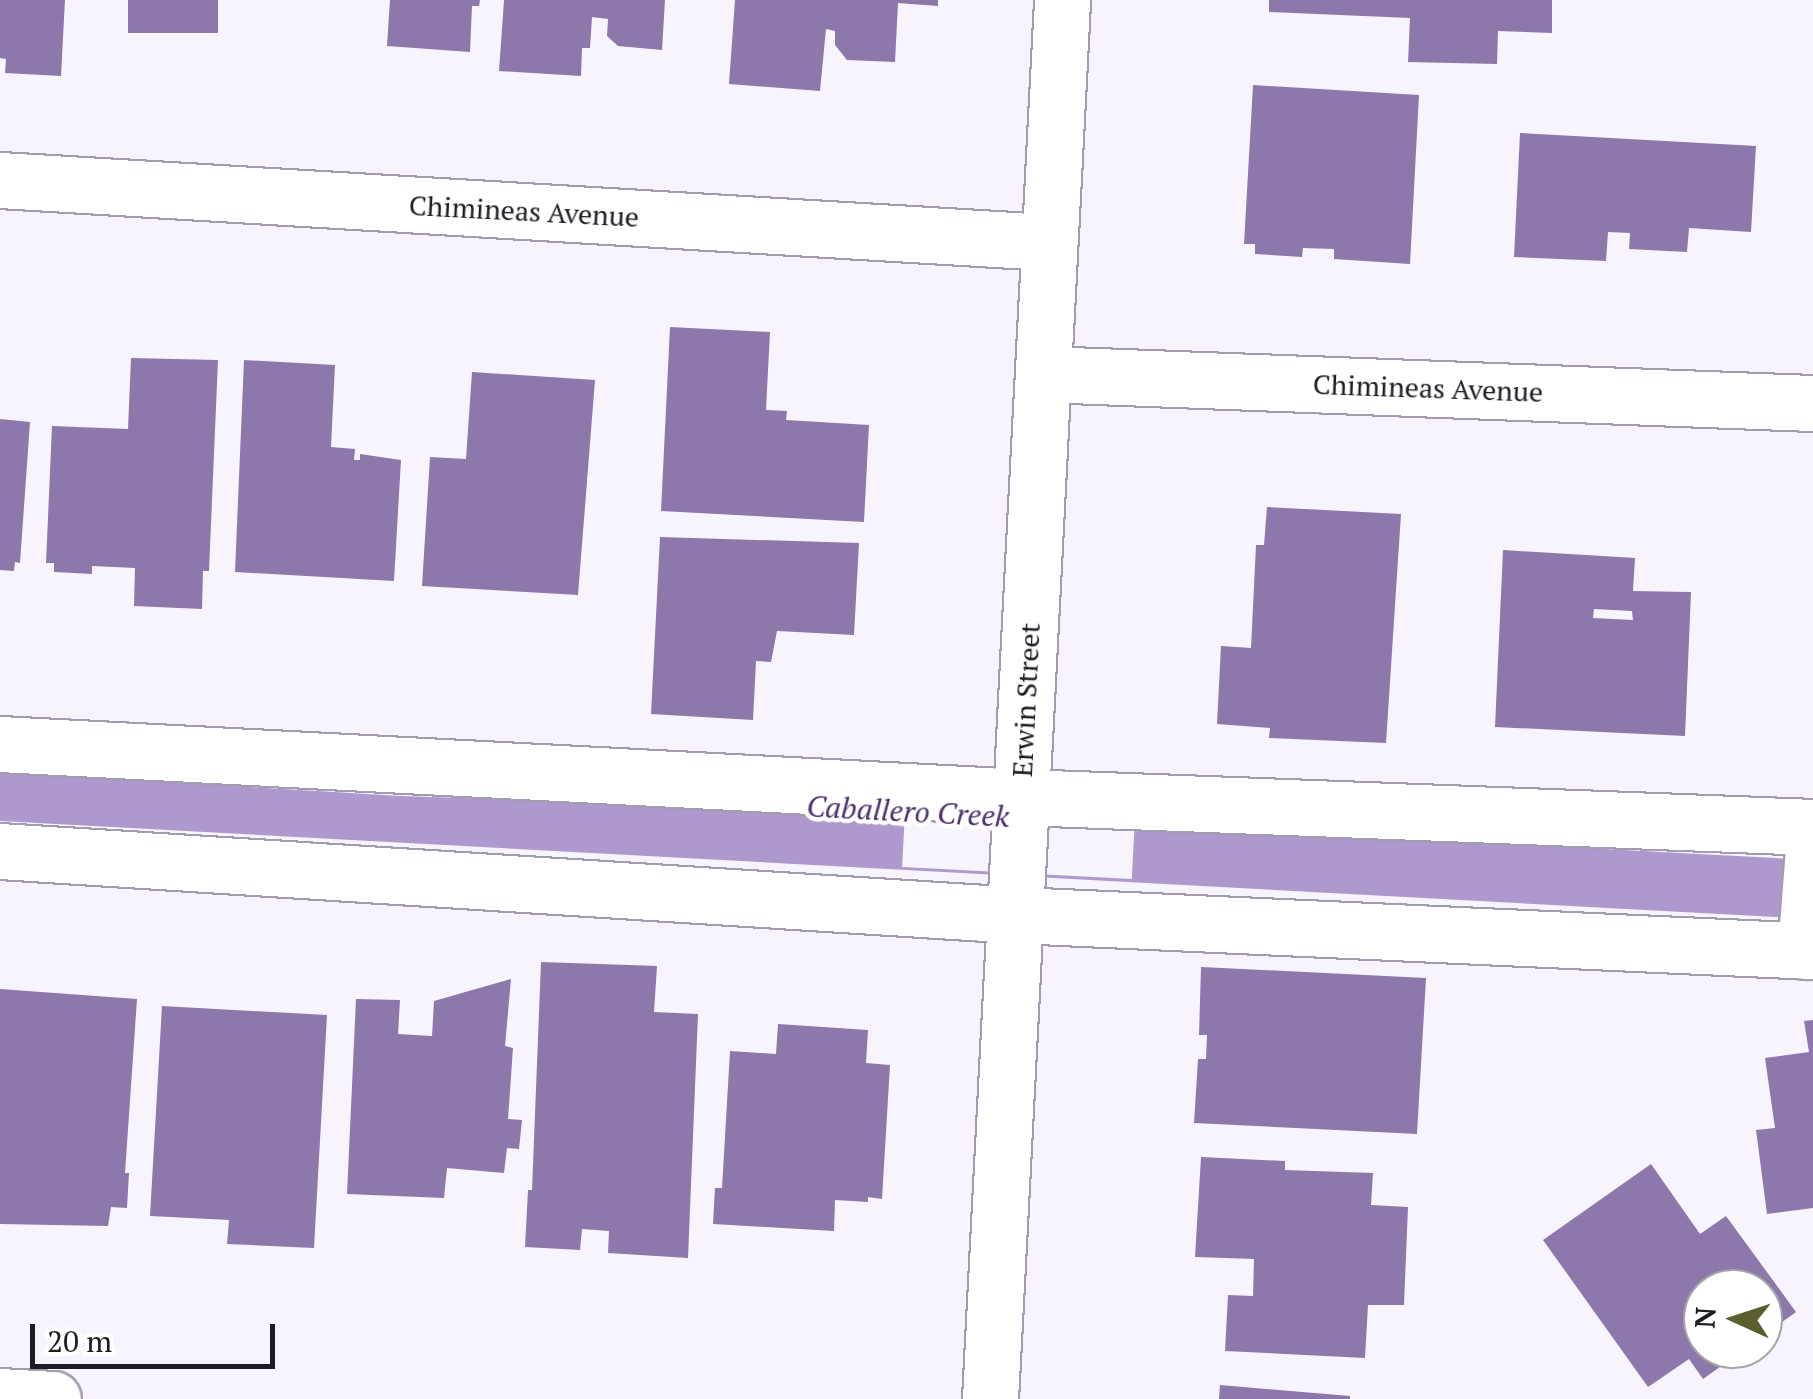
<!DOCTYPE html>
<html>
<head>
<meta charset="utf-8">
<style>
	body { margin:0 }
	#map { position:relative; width:1813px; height:1399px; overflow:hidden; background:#f8f4fd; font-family:"PT Serif",serif }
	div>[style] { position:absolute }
	.water>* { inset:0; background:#ad99cd }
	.pier>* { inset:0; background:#f8f4fd; transform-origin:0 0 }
	.building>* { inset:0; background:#8c78aa; transform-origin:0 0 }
	.roads { filter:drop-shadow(2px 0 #a39cb0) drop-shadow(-2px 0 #a39cb0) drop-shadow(0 2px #a39cb0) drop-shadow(0 -2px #a39cb0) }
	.minor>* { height:55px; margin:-27.5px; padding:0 27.5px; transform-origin:27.5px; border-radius:27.5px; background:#fff }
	span { translate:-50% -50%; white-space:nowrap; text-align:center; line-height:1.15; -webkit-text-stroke:9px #fff; paint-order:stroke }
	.street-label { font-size:28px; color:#1e1b23 }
	.water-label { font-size:30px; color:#4d3171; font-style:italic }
	.north { position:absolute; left:1683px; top:1269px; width:100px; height:100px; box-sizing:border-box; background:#fff; border:2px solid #a5a4a7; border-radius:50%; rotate:273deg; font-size:28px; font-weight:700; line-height:40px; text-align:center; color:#1e1b23 }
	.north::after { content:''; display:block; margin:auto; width:35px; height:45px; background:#5a5f2d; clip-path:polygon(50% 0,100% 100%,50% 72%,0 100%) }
	.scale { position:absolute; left:30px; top:1324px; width:245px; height:45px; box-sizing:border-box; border:5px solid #1e1b23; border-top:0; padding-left:12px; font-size:30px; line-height:35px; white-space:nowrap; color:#1e1b23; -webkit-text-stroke:8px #fff; paint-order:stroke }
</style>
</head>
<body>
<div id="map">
	<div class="water">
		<div style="clip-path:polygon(0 772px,401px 796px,905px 812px,1813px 860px,1813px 919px,0 821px)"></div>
	</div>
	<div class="pier">
		<div style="left:905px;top:812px;width:230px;height:55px;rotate:3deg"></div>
	</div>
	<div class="building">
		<div style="clip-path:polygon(0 0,65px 0,61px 76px,5px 73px,6px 59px,0 58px)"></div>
		<div style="left:128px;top:0;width:90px;height:33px"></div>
		<div style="clip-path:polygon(390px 0,480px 0,479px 6px,472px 6px,470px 52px,387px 46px)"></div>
		<div style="clip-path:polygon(504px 0,665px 0,662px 50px,618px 46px,607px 36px,608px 19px,592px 17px,590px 48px,582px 48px,581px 76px,499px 71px)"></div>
		<div style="clip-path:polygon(735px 0,938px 0,938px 6px,898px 3px,895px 62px,847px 60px,835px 45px,835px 31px,826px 29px,820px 91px,729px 84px)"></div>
		<div style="clip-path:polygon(1269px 0,1552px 0,1552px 33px,1498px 31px,1497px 64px,1408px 62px,1410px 18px,1269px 12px)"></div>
		<div style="clip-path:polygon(1253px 85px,1419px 95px,1410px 264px,1334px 259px,1334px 249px,1303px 248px,1302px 257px,1255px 254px,1255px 244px,1244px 244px)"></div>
		<div style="clip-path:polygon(1520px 133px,1756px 146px,1751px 232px,1689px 228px,1687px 252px,1629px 249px,1630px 233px,1608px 232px,1606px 261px,1514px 257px)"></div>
		<div style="clip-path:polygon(670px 327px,770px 332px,766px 410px,787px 411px,786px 420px,869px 425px,864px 522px,661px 511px)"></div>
		<div style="clip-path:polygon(131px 358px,218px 360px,209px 571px,203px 571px,202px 609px,134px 606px,135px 568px,92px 566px,92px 574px,54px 572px,54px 563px,46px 563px,52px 426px,128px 429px)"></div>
		<div style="clip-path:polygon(244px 360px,335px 365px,331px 447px,355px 449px,354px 460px,360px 460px,360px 454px,401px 460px,394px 581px,235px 572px)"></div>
		<div style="clip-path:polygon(472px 372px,595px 380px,578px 595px,422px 586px,430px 457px,466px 459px)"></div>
		<div style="clip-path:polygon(0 419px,30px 422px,20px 563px,15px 562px,14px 571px,0 570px)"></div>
		<div style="clip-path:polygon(1267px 507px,1401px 514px,1386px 743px,1269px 738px,1270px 728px,1217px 724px,1221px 646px,1251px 648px,1256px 545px,1264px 545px)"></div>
		<div style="clip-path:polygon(660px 537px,859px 543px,854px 635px,777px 631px,771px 662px,756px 661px,753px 720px,651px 714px)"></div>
		<div style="clip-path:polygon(evenodd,1503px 550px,1635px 558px,1633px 591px,1691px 592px,1685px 736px,1495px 727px,1503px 550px,1594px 609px,1632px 611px,1633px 620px,1593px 618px,1594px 609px)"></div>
		<div style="clip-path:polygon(541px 962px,657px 966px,654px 1012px,698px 1014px,688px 1258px,608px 1253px,609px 1231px,582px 1229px,580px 1250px,525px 1247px,528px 1190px,532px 1190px)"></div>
		<div style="clip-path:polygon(1201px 967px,1426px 978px,1417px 1134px,1194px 1123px,1198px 1059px,1206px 1059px,1207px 1035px,1199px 1035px)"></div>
		<div style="clip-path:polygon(511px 979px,505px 1046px,513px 1048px,508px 1119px,522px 1120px,519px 1149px,507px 1148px,504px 1173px,447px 1168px,444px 1198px,347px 1194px,356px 999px,400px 1000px,398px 1034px,432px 1036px,434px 1001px)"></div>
		<div style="clip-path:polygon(0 989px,137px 999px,125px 1173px,129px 1173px,127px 1208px,111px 1207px,108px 1226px,0 1224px)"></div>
		<div style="clip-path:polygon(162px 1006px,327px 1015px,314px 1248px,227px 1244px,229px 1220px,150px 1216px)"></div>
		<div style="clip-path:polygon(1813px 1020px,1813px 1208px,1767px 1214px,1756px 1130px,1775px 1128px,1765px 1058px,1809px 1052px,1804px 1021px)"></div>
		<div style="clip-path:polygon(778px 1024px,868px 1030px,866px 1063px,890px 1065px,882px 1199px,868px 1197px,868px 1202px,835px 1200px,834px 1231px,713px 1224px,715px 1188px,722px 1188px,730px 1051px,776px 1054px)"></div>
		<div style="clip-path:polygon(1201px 1157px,1285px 1161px,1285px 1170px,1373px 1173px,1371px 1205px,1408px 1207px,1404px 1305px,1368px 1305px,1365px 1358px,1225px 1351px,1228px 1295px,1253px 1296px,1254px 1259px,1195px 1257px)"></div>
		<div style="clip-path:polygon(1651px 1164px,1700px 1234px,1726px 1216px,1796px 1312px,1763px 1336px,1763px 1289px,1703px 1289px,1703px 1349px,1745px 1349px,1703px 1379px,1689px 1359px,1648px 1387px,1543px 1240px)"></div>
		<div style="clip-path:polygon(1220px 1385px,1350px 1396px,1350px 1399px,1219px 1399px)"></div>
	</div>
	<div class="roads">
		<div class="minor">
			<div style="left:0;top:180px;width:1050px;rotate:3.39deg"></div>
			<div style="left:1043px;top:374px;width:771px;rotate:2.16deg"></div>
			<div style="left:0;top:744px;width:1023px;rotate:2.97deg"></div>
			<div style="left:1022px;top:797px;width:792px;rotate:2.17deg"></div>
			<div style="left:0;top:851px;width:1019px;rotate:3.6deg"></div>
			<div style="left:1017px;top:915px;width:797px;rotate:2.59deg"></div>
			<div style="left:1805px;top:951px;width:102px;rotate:-85.5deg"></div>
			<div style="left:0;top:1396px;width:53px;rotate:3.2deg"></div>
			<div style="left:990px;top:1399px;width:1401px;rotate:-87.05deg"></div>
		</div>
	</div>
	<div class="street-label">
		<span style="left:524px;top:211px;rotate:3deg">Chimineas Avenue</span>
		<span style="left:1428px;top:388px;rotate:2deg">Chimineas Avenue</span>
		<span style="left:1026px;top:700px;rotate:-87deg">Erwin Street</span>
	</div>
	<div class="water-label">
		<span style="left:908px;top:811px;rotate:3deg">Caballero Creek</span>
	</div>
	<div class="north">N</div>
	<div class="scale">20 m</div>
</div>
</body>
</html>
